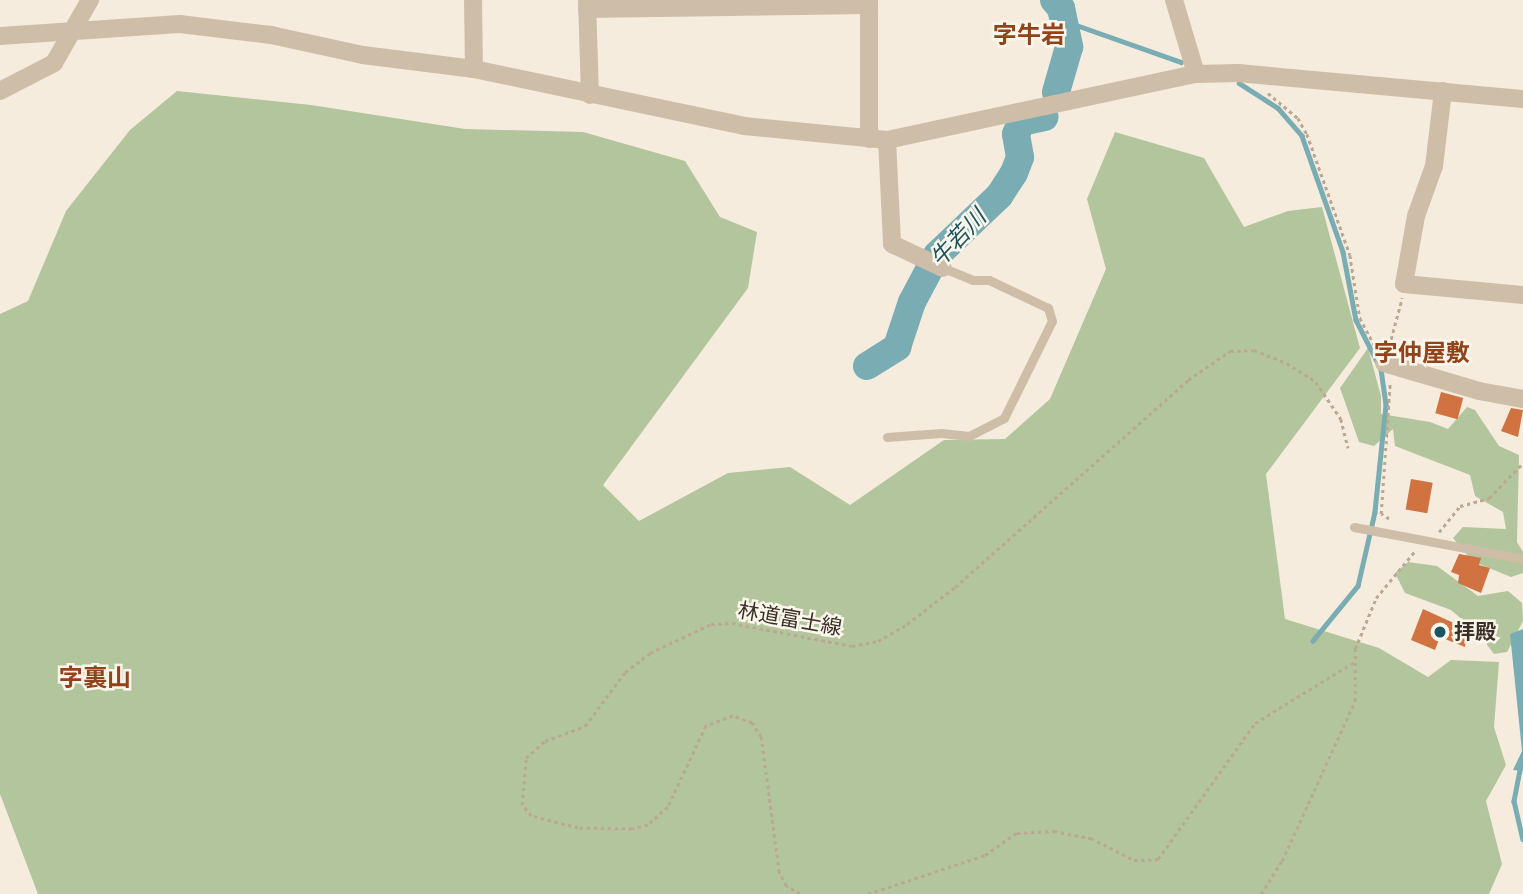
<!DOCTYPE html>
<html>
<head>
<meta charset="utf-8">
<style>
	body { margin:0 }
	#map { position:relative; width:1523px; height:894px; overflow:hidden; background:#f5ecde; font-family:Jost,"Noto Sans JP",sans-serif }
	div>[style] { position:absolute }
	.green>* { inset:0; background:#b3c59c }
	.water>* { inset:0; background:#7aacb4 }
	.stream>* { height:4.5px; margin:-2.25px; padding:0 2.25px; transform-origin:2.25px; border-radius:2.25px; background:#7aacb4 }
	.river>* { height:28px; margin:-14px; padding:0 14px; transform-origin:14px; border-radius:14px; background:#7aacb4 }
	.building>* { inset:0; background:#d07341; transform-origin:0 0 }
	.path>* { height:2.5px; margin-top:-1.25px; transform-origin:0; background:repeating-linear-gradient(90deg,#baa892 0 3.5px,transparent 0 7px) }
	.service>* { height:9px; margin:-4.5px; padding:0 4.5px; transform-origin:4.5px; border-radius:4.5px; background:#cebea8 }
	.minor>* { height:18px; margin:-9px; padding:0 9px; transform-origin:9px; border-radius:9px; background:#cebea8 }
	.dots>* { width:19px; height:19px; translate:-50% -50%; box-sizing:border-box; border:4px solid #fbf6eb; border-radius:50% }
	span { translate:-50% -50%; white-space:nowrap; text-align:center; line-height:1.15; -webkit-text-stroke:5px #fbf6eb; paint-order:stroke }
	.street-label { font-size:21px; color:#3b3029 }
	.poi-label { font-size:21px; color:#3b3029; font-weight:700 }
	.left { translate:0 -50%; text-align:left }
	.water-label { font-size:23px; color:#1a5460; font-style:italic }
	.quarter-label { font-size:24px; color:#91441b; font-weight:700 }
</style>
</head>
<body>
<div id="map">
	<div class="green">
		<div style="clip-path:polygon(177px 91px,311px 105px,465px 129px,583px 132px,685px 161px,720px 217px,757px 232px,748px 288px,603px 485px,639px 521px,728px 473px,790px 467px,850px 505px,944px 440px,1005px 439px,1050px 399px,1106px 269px,1087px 199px,1115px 132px,1204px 158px,1244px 227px,1288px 211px,1322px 207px,1360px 348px,1266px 474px,1285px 619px,1379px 648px,1428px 677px,1451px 660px,1499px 662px,1494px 727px,1506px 765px,1486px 801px,1502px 864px,1489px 894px,38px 894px,0 794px,0 314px,28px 301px,66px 211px,130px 130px)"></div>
		<div style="clip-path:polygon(1368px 348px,1381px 396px,1381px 414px,1430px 422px,1448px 429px,1467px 407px,1475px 410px,1499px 446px,1519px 455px,1517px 542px,1523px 552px,1523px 573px,1511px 577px,1472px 561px,1453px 538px,1463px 527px,1506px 529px,1503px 512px,1475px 496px,1470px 475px,1395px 446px,1393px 429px,1374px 446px,1359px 442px,1340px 388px)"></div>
		<div style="clip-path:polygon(1408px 562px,1437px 566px,1478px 596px,1508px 591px,1522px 603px,1523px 621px,1507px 652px,1494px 654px,1478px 633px,1451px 610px,1405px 593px,1395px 573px)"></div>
	</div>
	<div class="water">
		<div style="clip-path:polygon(1523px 629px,1523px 771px,1513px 770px,1522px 751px,1510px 634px)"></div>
	</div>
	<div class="stream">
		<div style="left:1065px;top:21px;width:123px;rotate:19.5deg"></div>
		<div style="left:1239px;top:83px;width:46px;rotate:32.7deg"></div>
		<div style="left:1278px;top:108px;width:37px;rotate:49deg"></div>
		<div style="left:1302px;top:136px;width:123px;rotate:70.5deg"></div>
		<div style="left:1343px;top:252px;width:69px;rotate:79.2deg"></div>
		<div style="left:1356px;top:320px;width:55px;rotate:63deg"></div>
		<div style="left:1381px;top:369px;width:36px;rotate:82deg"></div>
		<div style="left:1386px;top:405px;width:108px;rotate:95.9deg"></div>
		<div style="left:1375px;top:512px;width:76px;rotate:102.9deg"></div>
		<div style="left:1358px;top:586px;width:71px;rotate:129.3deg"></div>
		<div style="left:1520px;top:770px;width:32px;rotate:101deg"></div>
		<div style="left:1514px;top:801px;width:39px;rotate:77deg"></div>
	</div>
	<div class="river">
		<div style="left:1054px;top:0;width:11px;rotate:49deg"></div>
		<div style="left:1061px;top:8px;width:40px;rotate:78deg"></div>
		<div style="left:1069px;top:47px;width:47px;rotate:106.1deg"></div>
		<div style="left:867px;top:366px;width:36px;rotate:-32deg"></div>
		<div style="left:897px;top:347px;width:47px;rotate:-71.6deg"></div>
		<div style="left:912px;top:302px;width:53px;rotate:-62deg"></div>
		<div style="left:937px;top:255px;width:86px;rotate:-43.6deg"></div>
		<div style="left:999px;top:196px;width:27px;rotate:-57deg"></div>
		<div style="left:1014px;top:173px;width:17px;rotate:-69deg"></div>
		<div style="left:1020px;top:157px;width:23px;rotate:-100deg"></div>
		<div style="left:1016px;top:134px;width:13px;rotate:-67deg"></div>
		<div style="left:1021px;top:122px;width:24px;rotate:-12deg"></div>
	</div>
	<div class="building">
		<div style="left:1441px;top:392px;width:23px;height:22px;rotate:15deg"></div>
		<div style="clip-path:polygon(1511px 408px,1523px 410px,1518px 437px,1501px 431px)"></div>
		<div style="left:1411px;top:479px;width:22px;height:31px;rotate:10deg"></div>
		<div style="clip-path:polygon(1459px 554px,1481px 558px,1479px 565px,1490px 568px,1481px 593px,1458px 583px,1459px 575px,1451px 572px)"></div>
		<div style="clip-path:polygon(1423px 609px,1467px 629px,1465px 647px,1440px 637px,1435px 650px,1411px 640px)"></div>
	</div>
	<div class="path">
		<div style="left:1268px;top:93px;width:39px;rotate:40deg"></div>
		<div style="left:1298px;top:118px;width:18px;rotate:61deg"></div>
		<div style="left:1307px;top:134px;width:128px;rotate:70.4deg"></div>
		<div style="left:1350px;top:255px;width:64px;rotate:81deg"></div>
		<div style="left:1360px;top:318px;width:34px;rotate:62deg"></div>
		<div style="left:1389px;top:346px;width:50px;rotate:-74.8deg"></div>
		<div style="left:1389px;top:519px;width:9px;rotate:-148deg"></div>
		<div style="left:1381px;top:514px;width:132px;rotate:-86.1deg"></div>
		<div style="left:1439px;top:532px;width:33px;rotate:-51deg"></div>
		<div style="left:1460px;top:506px;width:30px;rotate:-15deg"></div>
		<div style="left:1489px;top:498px;width:49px;rotate:-45.8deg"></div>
		<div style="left:800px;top:894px;width:16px;rotate:-150deg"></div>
		<div style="left:786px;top:886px;width:16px;rotate:-117deg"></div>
		<div style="left:779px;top:872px;width:136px;rotate:-97.6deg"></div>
		<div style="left:761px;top:737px;width:17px;rotate:-123deg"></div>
		<div style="left:752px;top:723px;width:20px;rotate:-160deg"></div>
		<div style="left:733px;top:716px;width:29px;rotate:160deg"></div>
		<div style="left:706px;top:726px;width:89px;rotate:115.1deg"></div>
		<div style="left:668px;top:807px;width:27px;rotate:138deg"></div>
		<div style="left:648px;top:825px;width:16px;rotate:166deg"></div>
		<div style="left:632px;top:829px;width:54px;rotate:-178.9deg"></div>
		<div style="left:578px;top:828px;width:49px;rotate:-165.7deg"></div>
		<div style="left:531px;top:816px;width:14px;rotate:-129deg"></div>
		<div style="left:522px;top:805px;width:47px;rotate:-85.1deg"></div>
		<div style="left:526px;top:758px;width:25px;rotate:-42deg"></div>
		<div style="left:545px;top:741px;width:43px;rotate:-20.6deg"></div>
		<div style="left:585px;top:726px;width:67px;rotate:-53.5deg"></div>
		<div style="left:625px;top:672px;width:31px;rotate:-37deg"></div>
		<div style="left:650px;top:653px;width:68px;rotate:-25.4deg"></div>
		<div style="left:711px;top:624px;width:21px;rotate:-3deg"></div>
		<div style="left:732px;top:623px;width:122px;rotate:10.9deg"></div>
		<div style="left:852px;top:646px;width:26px;rotate:-11deg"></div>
		<div style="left:878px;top:641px;width:34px;rotate:-30deg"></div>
		<div style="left:907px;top:624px;width:61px;rotate:-37.6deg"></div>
		<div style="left:955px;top:587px;width:312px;rotate:-41.6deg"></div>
		<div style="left:1188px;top:380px;width:51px;rotate:-34.6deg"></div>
		<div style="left:1230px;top:351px;width:24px;rotate:-2deg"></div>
		<div style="left:1254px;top:350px;width:35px;rotate:22deg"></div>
		<div style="left:1287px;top:363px;width:35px;rotate:33deg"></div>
		<div style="left:1316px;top:382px;width:45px;rotate:56deg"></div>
		<div style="left:1341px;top:419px;width:30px;rotate:76deg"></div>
		<div style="left:868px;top:894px;width:123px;rotate:-18.4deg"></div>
		<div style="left:985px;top:855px;width:39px;rotate:-35deg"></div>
		<div style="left:1017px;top:833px;width:37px;rotate:-3deg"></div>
		<div style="left:1054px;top:831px;width:38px;rotate:11deg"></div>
		<div style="left:1091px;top:838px;width:48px;rotate:27.1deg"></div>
		<div style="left:1134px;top:860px;width:24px;rotate:-2deg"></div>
		<div style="left:1158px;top:859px;width:167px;rotate:-54.5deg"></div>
		<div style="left:1255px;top:723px;width:119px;rotate:-31.5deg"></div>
		<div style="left:1261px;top:894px;width:39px;rotate:-58deg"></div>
		<div style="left:1282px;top:861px;width:176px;rotate:-65.5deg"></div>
		<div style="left:1355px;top:701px;width:52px;rotate:-90deg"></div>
		<div style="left:1355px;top:649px;width:55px;rotate:-67.6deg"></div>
		<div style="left:1376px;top:598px;width:60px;rotate:-50.4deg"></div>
	</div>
	<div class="service">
		<div style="left:887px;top:437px;width:54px;rotate:-4.2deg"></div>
		<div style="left:941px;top:433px;width:28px;rotate:6deg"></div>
		<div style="left:969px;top:436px;width:39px;rotate:-27deg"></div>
		<div style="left:1004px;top:418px;width:108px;rotate:-63.7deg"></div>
		<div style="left:1052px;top:321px;width:14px;rotate:-107deg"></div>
		<div style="left:1048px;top:308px;width:65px;rotate:-154.6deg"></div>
		<div style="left:989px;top:280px;width:16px;rotate:180deg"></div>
		<div style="left:973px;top:280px;width:32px;rotate:-158deg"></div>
		<div style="left:1354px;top:527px;width:172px;rotate:10.7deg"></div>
	</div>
	<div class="minor">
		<div style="left:473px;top:0;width:69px;rotate:89.2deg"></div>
		<div style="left:587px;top:0;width:95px;rotate:88.2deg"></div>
		<div style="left:869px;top:0;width:139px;rotate:90deg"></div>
		<div style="left:1174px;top:0;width:77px;rotate:73.4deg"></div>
		<div style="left:587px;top:9px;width:282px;rotate:-0.8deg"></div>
		<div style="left:0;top:36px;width:180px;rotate:-3.8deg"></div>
		<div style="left:180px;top:24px;width:92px;rotate:6.9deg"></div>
		<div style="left:271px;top:35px;width:94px;rotate:12.3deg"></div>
		<div style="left:363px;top:55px;width:112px;rotate:7.2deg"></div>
		<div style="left:474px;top:69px;width:276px;rotate:11.9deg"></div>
		<div style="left:744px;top:126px;width:144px;rotate:5.6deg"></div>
		<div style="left:887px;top:140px;width:316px;rotate:-12.1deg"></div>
		<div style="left:1196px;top:74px;width:42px;rotate:-1.4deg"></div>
		<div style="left:1238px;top:73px;width:286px;rotate:5.2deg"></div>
		<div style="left:0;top:91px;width:61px;rotate:-27.4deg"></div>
		<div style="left:54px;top:63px;width:73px;rotate:-60.3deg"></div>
		<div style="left:1443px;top:91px;width:76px;rotate:96.8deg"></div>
		<div style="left:1434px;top:166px;width:53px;rotate:109.8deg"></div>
		<div style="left:1416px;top:216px;width:69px;rotate:100deg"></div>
		<div style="left:1404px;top:284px;width:120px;rotate:5.3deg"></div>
		<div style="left:887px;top:140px;width:104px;rotate:87.2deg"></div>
		<div style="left:892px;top:244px;width:56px;rotate:25.2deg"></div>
		<div style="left:1384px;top:363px;width:99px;rotate:16.4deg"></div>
		<div style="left:1479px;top:391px;width:45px;rotate:10.3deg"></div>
	</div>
	<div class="dots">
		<div style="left:1440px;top:632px;background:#1a5460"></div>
	</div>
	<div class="street-label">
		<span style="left:790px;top:619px;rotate:10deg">林道富士線</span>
	</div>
	<div class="poi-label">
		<span class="left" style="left:1454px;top:632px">拝殿</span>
	</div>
	<div class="water-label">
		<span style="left:958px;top:238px;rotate:-47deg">牛若川</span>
	</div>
	<div class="quarter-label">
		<span style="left:1029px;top:35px">字牛岩</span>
		<span style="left:1422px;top:353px">字仲屋敷</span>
		<span style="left:95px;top:678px">字裏山</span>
	</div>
</div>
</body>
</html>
